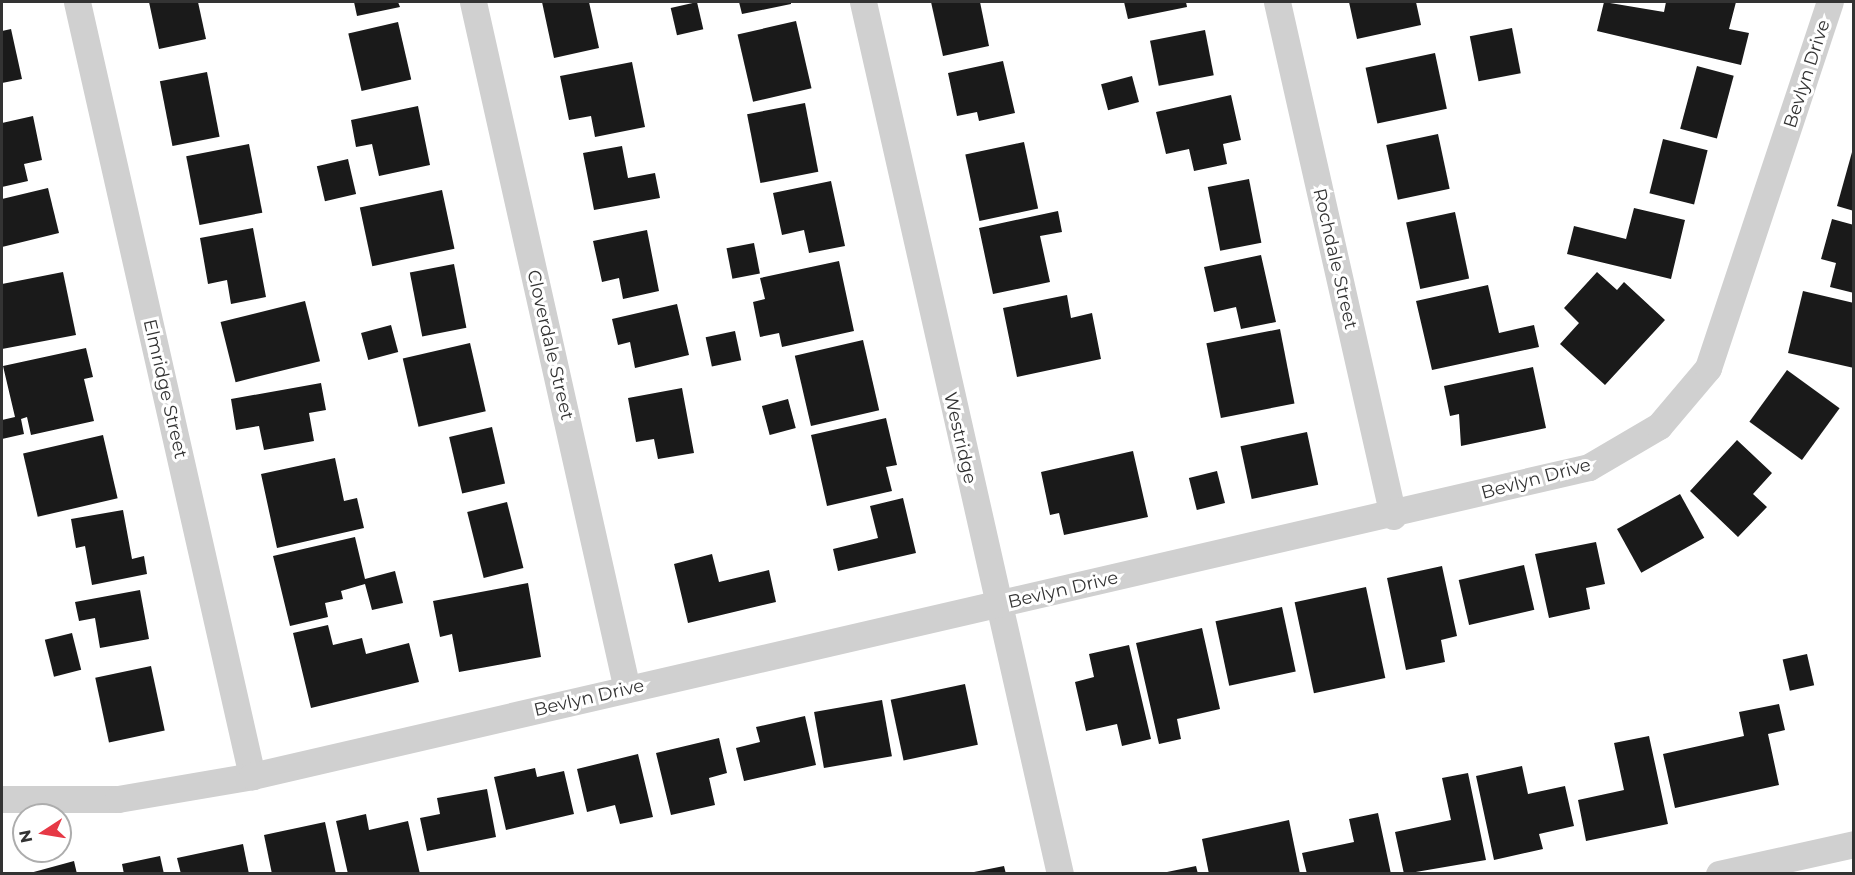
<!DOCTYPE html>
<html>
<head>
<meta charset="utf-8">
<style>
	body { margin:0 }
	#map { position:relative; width:1855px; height:875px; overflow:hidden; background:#fff; font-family:Montserrat,sans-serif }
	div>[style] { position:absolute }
	.building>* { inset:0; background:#1a1a1a; transform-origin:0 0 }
	.minor>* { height:27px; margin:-13.5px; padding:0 13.5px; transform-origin:13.5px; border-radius:13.5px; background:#d0d0d0 }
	span { translate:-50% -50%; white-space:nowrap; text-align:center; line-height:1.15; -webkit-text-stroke:6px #fff; paint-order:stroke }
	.street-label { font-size:18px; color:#333 }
	.frame { position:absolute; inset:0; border:3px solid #333; pointer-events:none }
	.north { position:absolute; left:12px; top:803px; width:60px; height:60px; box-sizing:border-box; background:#fff; border:2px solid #adadad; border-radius:50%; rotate:258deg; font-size:16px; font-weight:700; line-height:24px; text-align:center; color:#333 }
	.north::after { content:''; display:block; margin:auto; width:21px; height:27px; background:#e63946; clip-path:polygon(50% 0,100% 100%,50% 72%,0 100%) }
</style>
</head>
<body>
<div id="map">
	<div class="building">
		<div style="clip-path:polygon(149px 2px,198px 2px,206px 39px,159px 49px)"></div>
		<div style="clip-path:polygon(354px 2px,398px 2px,400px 7px,357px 16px)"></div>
		<div style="clip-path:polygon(542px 2px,589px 2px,599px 48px,554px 58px)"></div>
		<div style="left:697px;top:2px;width:28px;height:27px;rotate:77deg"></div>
		<div style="clip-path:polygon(739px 2px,791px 2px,791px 4px,742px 14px)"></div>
		<div style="clip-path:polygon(931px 2px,980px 2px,989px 46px,943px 56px)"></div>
		<div style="clip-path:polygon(1124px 2px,1186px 2px,1187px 7px,1128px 19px)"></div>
		<div style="clip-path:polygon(1349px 2px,1416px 2px,1421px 25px,1357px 39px)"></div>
		<div style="clip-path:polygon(1604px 2px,1664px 12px,1666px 2px,1736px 2px,1729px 29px,1749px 33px,1741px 65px,1597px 31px)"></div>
		<div style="left:796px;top:21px;width:69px;height:60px;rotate:77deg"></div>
		<div style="left:398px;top:22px;width:59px;height:51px;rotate:77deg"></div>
		<div style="left:1512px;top:28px;width:46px;height:43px;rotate:79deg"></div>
		<div style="clip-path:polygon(11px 29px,22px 79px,2px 83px,2px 31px)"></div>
		<div style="left:1205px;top:30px;width:46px;height:56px;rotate:79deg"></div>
		<div style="left:1435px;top:53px;width:57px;height:71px;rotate:78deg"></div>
		<div style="clip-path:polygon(1003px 61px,1015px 113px,979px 121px,977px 112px,957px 116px,948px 73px)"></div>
		<div style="clip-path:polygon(632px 62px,645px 127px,595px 137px,591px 116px,569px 120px,560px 76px)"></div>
		<div style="left:1697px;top:66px;width:38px;height:65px;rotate:15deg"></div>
		<div style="left:207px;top:72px;width:66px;height:48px;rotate:79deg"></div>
		<div style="left:1132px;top:76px;width:27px;height:32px;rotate:75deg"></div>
		<div style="clip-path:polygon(1231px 95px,1241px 140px,1223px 144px,1227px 164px,1194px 171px,1189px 149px,1166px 154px,1156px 112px)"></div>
		<div style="left:805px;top:103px;width:70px;height:59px;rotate:79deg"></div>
		<div style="clip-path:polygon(418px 106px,430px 165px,379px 176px,372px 144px,356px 147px,351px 120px)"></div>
		<div style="clip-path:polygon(33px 116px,42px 160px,24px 164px,28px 181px,2px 187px,2px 123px)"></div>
		<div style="left:1438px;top:134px;width:56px;height:53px;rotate:78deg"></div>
		<div style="left:1663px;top:139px;width:46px;height:56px;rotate:14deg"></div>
		<div style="left:1024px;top:142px;width:68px;height:60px;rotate:78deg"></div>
		<div style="left:249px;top:144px;width:70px;height:64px;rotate:79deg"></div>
		<div style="clip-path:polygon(1854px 145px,1854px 211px,1837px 206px)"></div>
		<div style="clip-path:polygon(622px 146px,628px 178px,655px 173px,660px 198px,594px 210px,583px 153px)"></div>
		<div style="left:348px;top:159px;width:36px;height:32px;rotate:77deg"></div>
		<div style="left:1249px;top:179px;width:65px;height:42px;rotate:79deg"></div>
		<div style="clip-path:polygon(831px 181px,845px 246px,809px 253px,804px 230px,782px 235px,773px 193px)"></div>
		<div style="clip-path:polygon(48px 188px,59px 233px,2px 247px,2px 199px)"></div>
		<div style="left:442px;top:190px;width:60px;height:84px;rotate:78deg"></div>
		<div style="clip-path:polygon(1634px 208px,1685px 220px,1671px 279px,1567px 254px,1574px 226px,1626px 239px)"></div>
		<div style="clip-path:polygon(1058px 211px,1062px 232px,1040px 236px,1050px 282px,993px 294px,979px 228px)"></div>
		<div style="left:1455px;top:212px;width:68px;height:50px;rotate:78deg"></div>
		<div style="clip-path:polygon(1832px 219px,1854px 225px,1854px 293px,1830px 287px,1836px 263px,1821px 259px)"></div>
		<div style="clip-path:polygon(253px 228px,266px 297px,231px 304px,227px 280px,208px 284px,200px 238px)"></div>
		<div style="clip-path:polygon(647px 230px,659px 291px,623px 299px,619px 278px,602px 282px,593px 241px)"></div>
		<div style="left:754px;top:243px;width:31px;height:28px;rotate:79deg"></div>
		<div style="clip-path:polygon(1261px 255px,1276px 322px,1241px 329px,1236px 307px,1214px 312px,1204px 267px)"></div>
		<div style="clip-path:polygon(839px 261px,854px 331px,782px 347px,779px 333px,760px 337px,753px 302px,765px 299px,760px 278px)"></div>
		<div style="left:454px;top:264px;width:65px;height:45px;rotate:79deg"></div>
		<div style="clip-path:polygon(63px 272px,76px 335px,2px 349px,2px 284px)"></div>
		<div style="clip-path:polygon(1597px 272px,1617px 290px,1624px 282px,1665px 320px,1605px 385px,1560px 344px,1579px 323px,1564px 308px)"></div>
		<div style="clip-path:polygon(1488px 285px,1499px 333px,1534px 325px,1539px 347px,1432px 370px,1416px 301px)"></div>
		<div style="clip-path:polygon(1803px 291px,1854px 303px,1854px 368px,1788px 353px)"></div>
		<div style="clip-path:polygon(1067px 295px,1071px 318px,1092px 313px,1101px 359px,1017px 377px,1003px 308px)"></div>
		<div style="left:305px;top:301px;width:62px;height:87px;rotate:76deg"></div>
		<div style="clip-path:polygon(677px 304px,689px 355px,635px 368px,630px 342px,618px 345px,612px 319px)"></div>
		<div style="left:391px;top:325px;width:28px;height:31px;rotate:75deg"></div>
		<div style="left:1280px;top:329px;width:76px;height:75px;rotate:79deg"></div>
		<div style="left:735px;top:331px;width:30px;height:30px;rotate:78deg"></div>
		<div style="left:863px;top:340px;width:72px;height:70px;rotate:77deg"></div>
		<div style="left:470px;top:343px;width:70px;height:69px;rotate:77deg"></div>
		<div style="clip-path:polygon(86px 348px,93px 377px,84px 379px,94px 421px,31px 435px,27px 417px,21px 419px,24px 434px,2px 439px,2px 420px,15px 417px,3px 366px)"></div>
		<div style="clip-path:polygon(1533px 367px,1546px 428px,1461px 446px,1459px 414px,1450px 416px,1444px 386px)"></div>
		<div style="left:1787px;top:370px;width:65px;height:64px;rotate:36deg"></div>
		<div style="clip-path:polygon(321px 383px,326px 410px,309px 413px,314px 441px,264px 450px,259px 426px,236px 430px,231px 399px)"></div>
		<div style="clip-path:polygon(682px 388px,694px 453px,658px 459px,654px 439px,636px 442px,628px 398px)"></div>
		<div style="left:788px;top:399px;width:30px;height:27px;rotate:75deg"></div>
		<div style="clip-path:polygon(886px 418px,897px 465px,886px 467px,892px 491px,827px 506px,811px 435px)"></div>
		<div style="left:492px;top:427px;width:58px;height:44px;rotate:77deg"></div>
		<div style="left:1307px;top:432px;width:54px;height:68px;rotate:78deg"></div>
		<div style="left:103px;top:435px;width:65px;height:82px;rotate:77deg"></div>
		<div style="clip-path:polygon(1737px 440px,1772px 473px,1753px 494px,1767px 507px,1738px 537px,1690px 491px)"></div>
		<div style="clip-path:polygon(1133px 451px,1148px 517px,1064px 535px,1059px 513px,1050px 515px,1041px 472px)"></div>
		<div style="clip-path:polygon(335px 458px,344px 501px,357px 498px,364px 528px,277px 548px,261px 474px)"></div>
		<div style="left:1217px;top:471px;width:33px;height:29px;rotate:76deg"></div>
		<div style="left:1680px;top:494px;width:50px;height:72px;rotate:61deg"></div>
		<div style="clip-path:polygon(903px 498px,916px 553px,838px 571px,833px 549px,878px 538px,870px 506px)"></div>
		<div style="left:507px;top:502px;width:68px;height:41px;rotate:76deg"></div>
		<div style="clip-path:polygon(123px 510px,132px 559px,144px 556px,147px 574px,92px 585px,85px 546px,76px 548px,71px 519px)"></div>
		<div style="clip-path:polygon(355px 537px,365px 579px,395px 571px,403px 603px,372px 610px,365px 584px,341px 591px,343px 599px,325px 603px,328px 617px,290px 626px,273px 556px)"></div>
		<div style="clip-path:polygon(1596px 542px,1605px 584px,1586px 588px,1590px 609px,1549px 618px,1535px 554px)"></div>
		<div style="clip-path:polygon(712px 554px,719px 582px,769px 570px,776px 602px,688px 623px,674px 564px)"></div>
		<div style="left:1524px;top:565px;width:46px;height:67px;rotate:77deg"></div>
		<div style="clip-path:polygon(1442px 566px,1457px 636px,1441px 640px,1445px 662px,1406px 670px,1387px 578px)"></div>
		<div style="clip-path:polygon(528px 583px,541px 657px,459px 672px,452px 634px,440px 637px,433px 601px)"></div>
		<div style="left:1366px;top:587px;width:93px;height:73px;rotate:78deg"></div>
		<div style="clip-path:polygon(140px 590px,149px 639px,100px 648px,95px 618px,79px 621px,75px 602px)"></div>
		<div style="left:1282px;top:607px;width:66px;height:68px;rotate:78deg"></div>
		<div style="clip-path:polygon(328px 625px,333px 645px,362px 638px,366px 654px,409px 643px,419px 682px,311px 708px,293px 633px)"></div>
		<div style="clip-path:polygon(1202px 628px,1220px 709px,1177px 719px,1181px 739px,1159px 744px,1136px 643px)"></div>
		<div style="left:72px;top:633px;width:38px;height:28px;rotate:76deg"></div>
		<div style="clip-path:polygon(1129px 645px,1151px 739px,1122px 746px,1117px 724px,1086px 731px,1075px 682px,1094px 677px,1089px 654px)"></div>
		<div style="left:1807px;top:654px;width:32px;height:25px;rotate:77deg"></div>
		<div style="left:151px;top:666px;width:66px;height:57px;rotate:78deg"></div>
		<div style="left:965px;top:684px;width:62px;height:76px;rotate:78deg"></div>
		<div style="left:882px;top:700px;width:57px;height:69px;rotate:80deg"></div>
		<div style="clip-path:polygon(1779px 704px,1785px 730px,1768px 734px,1779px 785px,1675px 808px,1663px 754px,1744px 736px,1739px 712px)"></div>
		<div style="clip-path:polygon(805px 716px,816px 765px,744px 781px,736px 748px,760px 742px,756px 727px)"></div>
		<div style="clip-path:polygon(1649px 736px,1668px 824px,1586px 841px,1578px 800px,1624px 790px,1614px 743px)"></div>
		<div style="clip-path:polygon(719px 738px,727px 773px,709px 778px,715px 805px,671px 815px,656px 753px)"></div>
		<div style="clip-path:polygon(638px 754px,653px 817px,620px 824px,615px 805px,587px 812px,577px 769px)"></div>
		<div style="clip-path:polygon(1522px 766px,1528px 794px,1565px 786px,1574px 826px,1539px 834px,1543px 849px,1494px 860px,1476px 776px)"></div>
		<div style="clip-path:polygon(535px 768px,537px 777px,564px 771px,574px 814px,506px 830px,494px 777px)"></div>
		<div style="clip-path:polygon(1468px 773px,1486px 860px,1404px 874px,1395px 832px,1451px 820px,1442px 778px)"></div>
		<div style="clip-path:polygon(487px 789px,496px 837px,427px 851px,420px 818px,440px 814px,437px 798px)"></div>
		<div style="clip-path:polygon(1378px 813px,1391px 874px,1307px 874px,1302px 853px,1354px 842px,1349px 819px)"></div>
		<div style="clip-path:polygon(366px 814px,369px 830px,408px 821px,420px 874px,348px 874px,336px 821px)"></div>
		<div style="clip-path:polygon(1289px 820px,1300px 874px,1209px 874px,1202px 839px)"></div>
		<div style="clip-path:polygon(325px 822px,336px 874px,272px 874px,264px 835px)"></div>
		<div style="clip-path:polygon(243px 844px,249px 874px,181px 874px,177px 858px)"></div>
		<div style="clip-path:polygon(160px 856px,164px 874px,124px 874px,122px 864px)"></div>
		<div style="clip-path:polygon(74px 861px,77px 874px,30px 874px,30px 873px)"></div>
		<div style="clip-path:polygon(1004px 866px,1006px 874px,974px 874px,974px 872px)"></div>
		<div style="clip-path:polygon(1196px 866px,1198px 874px,1167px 874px,1167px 872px)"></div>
	</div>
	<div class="minor">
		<div style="left:77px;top:2px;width:794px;rotate:77.26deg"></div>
		<div style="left:473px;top:2px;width:704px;rotate:77.37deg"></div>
		<div style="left:863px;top:2px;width:894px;rotate:77.27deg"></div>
		<div style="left:1277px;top:2px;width:527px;rotate:77.28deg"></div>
		<div style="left:2px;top:799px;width:116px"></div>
		<div style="left:118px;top:799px;width:136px;rotate:-9.7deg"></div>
		<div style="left:252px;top:776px;width:1372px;rotate:-13.01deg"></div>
		<div style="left:1589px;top:467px;width:81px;rotate:-30.4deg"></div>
		<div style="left:1659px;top:426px;width:76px;rotate:-49.8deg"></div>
		<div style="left:1708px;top:368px;width:386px;rotate:-71.6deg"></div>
		<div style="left:1719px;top:874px;width:138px;rotate:-12.5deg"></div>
	</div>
	<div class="street-label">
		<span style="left:1807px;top:74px;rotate:-72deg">Bevlyn Drive</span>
		<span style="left:1335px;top:259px;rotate:77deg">Rochdale Street</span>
		<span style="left:550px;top:345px;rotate:77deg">Cloverdale Street</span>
		<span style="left:165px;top:389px;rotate:77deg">Elmridge Street</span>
		<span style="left:960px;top:438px;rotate:77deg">Westridge</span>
		<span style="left:1536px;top:479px;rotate:-15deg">Bevlyn Drive</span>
		<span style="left:1063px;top:590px;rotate:-13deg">Bevlyn Drive</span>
		<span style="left:589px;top:698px;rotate:-13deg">Bevlyn Drive</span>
	</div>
	<div class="frame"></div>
	<div class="north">N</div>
</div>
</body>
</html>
